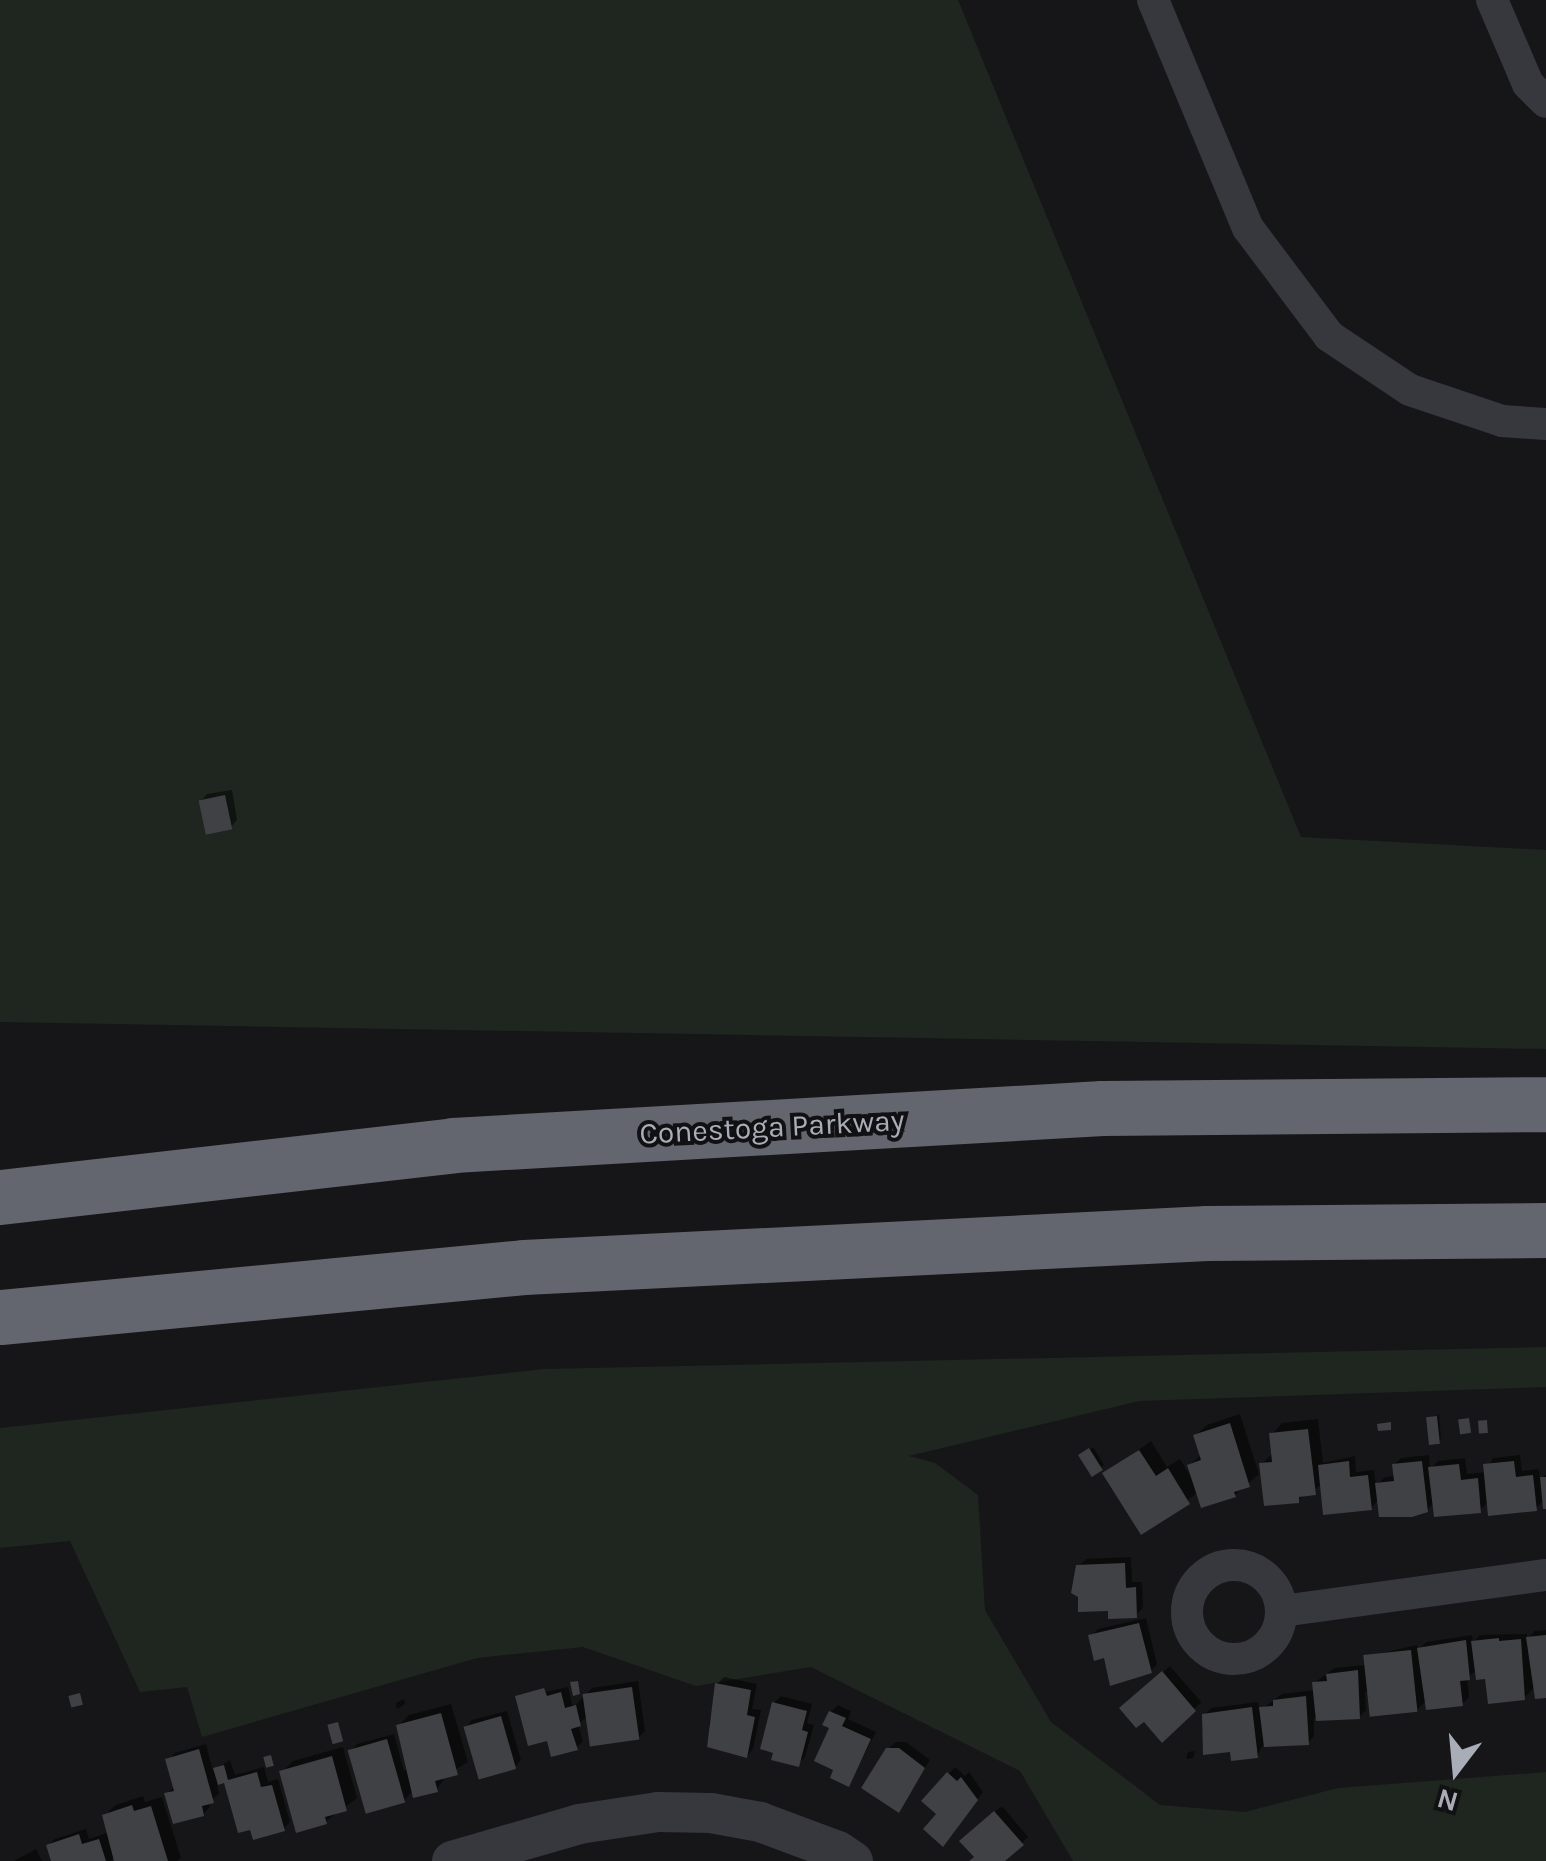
<!DOCTYPE html>
<html>
<head>
<meta charset="utf-8">
<style>
	body { margin:0 }
	#map { position:relative; width:1546px; height:1861px; overflow:hidden; background:#161618; font-family:Karla,sans-serif }
	div>[style] { position:absolute }
	.green>* { inset:0; background:#1e261f }
	.shadow>* { inset:0; background:#0007; transform-origin:0 0 }
	.building>* { inset:0; background:#404145; transform-origin:0 0 }
	.minor>* { height:32px; margin:-16px; padding:0 16px; transform-origin:16px; border-radius:16px; background:#37383d }
	.minor>.ring { margin:-16px; padding:0; box-sizing:content-box; background:none; border:32px solid #37383d; border-radius:50% }
	.tertiary>* { height:40px; margin:-20px; padding:0 20px; transform-origin:20px; border-radius:20px; background:#37383d }
	.motorway>* { height:55px; margin:-27.5px; padding:0 27.5px; transform-origin:27.5px; border-radius:27.5px; background:#63666e }
	span { translate:-50% -50%; white-space:nowrap; text-align:center; line-height:1.15; -webkit-text-stroke:8px #111113; paint-order:stroke }
	.street-label { font-size:30px; color:#a8adb8 }
	.north { position:absolute; left:1406px; top:1721px; width:100px; height:100px; -webkit-text-stroke:8px #111113; paint-order:stroke; rotate:196deg; font-size:28px; font-weight:700; line-height:40px; text-align:center; color:#a8adb8 }
	.north::after { content:''; display:block; margin:auto; width:35px; height:45px; background:#a8adb8; clip-path:polygon(50% 0,100% 100%,50% 72%,0 100%) }
</style>
</head>
<body>
<div id="map">
	<div class="green">
		<div style="clip-path:polygon(0 0,958px 0,1301px 837px,1546px 850px,1546px 1049px,0 1022px)"></div>
		<div style="clip-path:polygon(1546px 1347px,1546px 1387px,1139px 1401px,909px 1456px,935px 1463px,978px 1495px,985px 1610px,1051px 1722px,1160px 1805px,1245px 1812px,1338px 1788px,1546px 1772px,1546px 1861px,1073px 1861px,1020px 1771px,811px 1667px,696px 1686px,583px 1647px,477px 1658px,202px 1737px,187px 1687px,140px 1692px,70px 1541px,0 1548px,0 1428px,544px 1369px)"></div>
	</div>
	<div class="shadow">
		<div style="clip-path:polygon(232px 790px,237px 820px,231px 827px,201px 801px,207px 794px)"></div>
		<div style="clip-path:polygon(1240px 1414px,1259px 1474px,1235px 1495px,1199px 1492px,1142px 1531px,1106px 1473px,1151px 1441px,1167px 1467px,1180px 1459px,1193px 1480px,1190px 1465px,1202px 1454px,1196px 1435px,1207px 1425px)"></div>
		<div style="clip-path:polygon(1439px 1415px,1441px 1439px,1439px 1442px,1428px 1418px)"></div>
		<div style="clip-path:polygon(1318px 1419px,1323px 1463px,1355px 1456px,1356px 1472px,1374px 1470px,1376px 1486px,1385px 1477px,1396px 1476px,1394px 1465px,1401px 1458px,1429px 1455px,1430px 1469px,1438px 1461px,1465px 1458px,1467px 1474px,1486px 1472px,1493px 1458px,1520px 1455px,1522px 1471px,1539px 1469px,1540px 1480px,1546px 1475px,1546px 1510px,1545px 1499px,1536px 1508px,1489px 1501px,1480px 1510px,1435px 1502px,1427px 1510px,1379px 1499px,1371px 1508px,1323px 1484px,1298px 1500px,1262px 1464px,1274px 1452px,1272px 1434px,1282px 1423px)"></div>
		<div style="clip-path:polygon(1093px 1447px,1104px 1465px,1092px 1473px,1084px 1453px)"></div>
		<div style="clip-path:polygon(1131px 1557px,1132px 1582px,1142px 1582px,1143px 1608px,1136px 1615px,1110px 1608px,1079px 1566px,1086px 1559px)"></div>
		<div style="clip-path:polygon(1146px 1618px,1157px 1664px,1151px 1671px,1091px 1636px,1098px 1629px)"></div>
		<div style="clip-path:polygon(1546px 1630px,1546px 1696px,1535px 1687px,1524px 1698px,1477px 1670px,1467px 1678px,1469px 1697px,1462px 1704px,1427px 1700px,1417px 1710px,1365px 1692px,1366px 1710px,1359px 1717px,1314px 1718px,1314px 1736px,1308px 1743px,1263px 1745px,1257px 1756px,1204px 1715px,1211px 1708px,1258px 1702px,1259px 1711px,1282px 1694px,1315px 1690px,1314px 1683px,1335px 1668px,1366px 1665px,1373px 1655px,1417px 1645px,1418px 1651px,1426px 1642px,1472px 1635px,1473px 1642px,1480px 1635px,1527px 1634px,1527px 1639px,1535px 1631px)"></div>
		<div style="left:1170px;top:1666px;width:48px;height:55px;rotate:49deg"></div>
		<div style="clip-path:polygon(724px 1677px,757px 1684px,752px 1709px,761px 1710px,753px 1749px,747px 1756px,709px 1725px,717px 1684px)"></div>
		<div style="clip-path:polygon(638px 1681px,645px 1731px,638px 1738px,588px 1716px,578px 1724px,583px 1741px,576px 1748px,548px 1738px,517px 1697px,522px 1693px,522px 1697px,568px 1687px,573px 1708px,592px 1688px)"></div>
		<div style="clip-path:polygon(781px 1696px,812px 1704px,807px 1723px,814px 1725px,805px 1757px,798px 1764px,774px 1703px)"></div>
		<div style="clip-path:polygon(404px 1699px,405px 1704px,397px 1709px,396px 1703px)"></div>
		<div style="clip-path:polygon(451px 1704px,468px 1762px,447px 1775px,437px 1789px,413px 1791px,404px 1800px,350px 1751px,357px 1744px,394px 1734px,404px 1771px,409px 1770px,398px 1726px,409px 1715px)"></div>
		<div style="clip-path:polygon(838px 1705px,851px 1711px,848px 1719px,876px 1732px,849px 1784px,837px 1769px,831px 1712px)"></div>
		<div style="clip-path:polygon(507px 1711px,521px 1760px,515px 1767px,466px 1727px,472px 1720px)"></div>
		<div style="clip-path:polygon(896px 1742px,906px 1742px,930px 1760px,899px 1810px,888px 1749px)"></div>
		<div style="clip-path:polygon(206px 1744px,213px 1771px,230px 1760px,235px 1775px,264px 1767px,268px 1782px,278px 1779px,290px 1822px,283px 1829px,226px 1780px,217px 1783px,219px 1794px,208px 1802px,210px 1807px,203px 1814px,167px 1794px,175px 1786px,168px 1760px,175px 1753px)"></div>
		<div style="clip-path:polygon(343px 1747px,357px 1798px,325px 1822px,282px 1772px,293px 1761px)"></div>
		<div style="clip-path:polygon(1195px 1751px,1193px 1758px,1186px 1759px,1188px 1752px)"></div>
		<div style="clip-path:polygon(955px 1767px,965px 1776px,969px 1772px,983px 1792px,943px 1844px,940px 1814px,925px 1800px)"></div>
		<div style="clip-path:polygon(143px 1796px,145px 1802px,162px 1797px,181px 1858px,177px 1861px,117px 1861px,115px 1856px,111px 1861px,53px 1861px,48px 1846px,55px 1839px,86px 1829px,89px 1839px,109px 1832px,105px 1815px,116px 1805px)"></div>
		<div style="clip-path:polygon(1002px 1806px,1028px 1837px,1004px 1861px,972px 1861px,977px 1856px,969px 1834px)"></div>
		<div style="clip-path:polygon(36px 1849px,42px 1861px,14px 1861px)"></div>
	</div>
	<div class="building">
		<div style="left:225px;top:795px;width:35px;height:27px;rotate:78deg"></div>
		<div style="left:1437px;top:1416px;width:28px;height:11px;rotate:84deg"></div>
		<div style="left:1469px;top:1418px;width:15px;height:11px;rotate:82deg"></div>
		<div style="left:1487px;top:1420px;width:13px;height:9px;rotate:86deg"></div>
		<div style="clip-path:polygon(1391px 1422px,1391px 1430px,1378px 1431px,1377px 1424px)"></div>
		<div style="clip-path:polygon(1230px 1423px,1250px 1487px,1234px 1492px,1236px 1497px,1201px 1508px,1187px 1465px,1201px 1460px,1193px 1435px)"></div>
		<div style="clip-path:polygon(1308px 1429px,1316px 1495px,1299px 1497px,1299px 1503px,1264px 1506px,1259px 1463px,1272px 1462px,1269px 1433px)"></div>
		<div style="left:1089px;top:1448px;width:26px;height:13px;rotate:58deg"></div>
		<div style="clip-path:polygon(1139px 1450px,1156px 1476px,1168px 1468px,1190px 1504px,1141px 1535px,1102px 1473px)"></div>
		<div style="clip-path:polygon(1349px 1461px,1350px 1477px,1368px 1475px,1372px 1510px,1323px 1515px,1318px 1465px)"></div>
		<div style="clip-path:polygon(1422px 1461px,1428px 1512px,1412px 1517px,1379px 1517px,1375px 1483px,1394px 1481px,1392px 1464px)"></div>
		<div style="clip-path:polygon(1514px 1461px,1516px 1477px,1533px 1475px,1537px 1511px,1488px 1516px,1483px 1464px)"></div>
		<div style="clip-path:polygon(1459px 1464px,1461px 1480px,1478px 1478px,1481px 1513px,1434px 1517px,1428px 1467px)"></div>
		<div style="clip-path:polygon(1540px 1477px,1546px 1477px,1546px 1509px,1543px 1509px)"></div>
		<div style="clip-path:polygon(1125px 1563px,1126px 1588px,1136px 1587px,1137px 1618px,1108px 1619px,1108px 1611px,1078px 1612px,1078px 1597px,1071px 1593px,1076px 1565px)"></div>
		<div style="clip-path:polygon(1139px 1623px,1152px 1673px,1110px 1686px,1104px 1658px,1094px 1661px,1088px 1635px)"></div>
		<div style="clip-path:polygon(1546px 1635px,1546px 1698px,1535px 1699px,1526px 1637px)"></div>
		<div style="clip-path:polygon(1499px 1638px,1499px 1641px,1521px 1639px,1525px 1700px,1488px 1704px,1485px 1679px,1476px 1680px,1471px 1641px)"></div>
		<div style="clip-path:polygon(1466px 1640px,1470px 1680px,1460px 1681px,1463px 1706px,1426px 1710px,1417px 1648px)"></div>
		<div style="left:1411px;top:1650px;width:62px;height:48px;rotate:84deg"></div>
		<div style="clip-path:polygon(1358px 1670px,1360px 1719px,1316px 1721px,1312px 1682px,1327px 1681px,1326px 1674px)"></div>
		<div style="clip-path:polygon(1162px 1671px,1196px 1711px,1162px 1743px,1144px 1722px,1136px 1728px,1119px 1708px)"></div>
		<div style="clip-path:polygon(578px 1681px,580px 1694px,573px 1696px,570px 1682px)"></div>
		<div style="clip-path:polygon(715px 1683px,751px 1690px,747px 1715px,755px 1717px,747px 1758px,707px 1747px)"></div>
		<div style="left:632px;top:1687px;width:53px;height:50px;rotate:82deg"></div>
		<div style="clip-path:polygon(544px 1688px,547px 1696px,561px 1692px,565px 1708px,576px 1705px,581px 1726px,571px 1729px,578px 1750px,551px 1757px,547px 1741px,528px 1746px,515px 1696px)"></div>
		<div style="left:80px;top:1693px;width:12px;height:12px;rotate:76deg"></div>
		<div style="clip-path:polygon(1306px 1696px,1309px 1745px,1264px 1747px,1259px 1707px,1273px 1706px,1273px 1700px)"></div>
		<div style="clip-path:polygon(772px 1702px,807px 1711px,802px 1730px,808px 1732px,799px 1767px,771px 1760px,773px 1753px,760px 1749px)"></div>
		<div style="clip-path:polygon(1252px 1707px,1258px 1758px,1231px 1761px,1230px 1752px,1203px 1755px,1202px 1714px)"></div>
		<div style="clip-path:polygon(829px 1711px,846px 1718px,842px 1726px,871px 1739px,849px 1787px,830px 1778px,833px 1770px,814px 1761px,829px 1728px,822px 1725px)"></div>
		<div style="clip-path:polygon(441px 1713px,458px 1775px,435px 1781px,438px 1792px,413px 1798px,396px 1725px)"></div>
		<div style="left:501px;top:1716px;width:55px;height:39px;rotate:74deg"></div>
		<div style="left:338px;top:1722px;width:20px;height:11px;rotate:75deg"></div>
		<div style="left:387px;top:1739px;width:66px;height:41px;rotate:74deg"></div>
		<div style="clip-path:polygon(886px 1748px,899px 1748px,925px 1768px,899px 1813px,861px 1788px)"></div>
		<div style="clip-path:polygon(199px 1749px,214px 1803px,202px 1806px,204px 1816px,173px 1824px,164px 1793px,174px 1791px,165px 1759px)"></div>
		<div style="left:271px;top:1755px;width:11px;height:8px;rotate:75deg"></div>
		<div style="clip-path:polygon(332px 1756px,347px 1811px,325px 1817px,327px 1824px,296px 1833px,279px 1771px)"></div>
		<div style="clip-path:polygon(224px 1765px,228px 1780px,257px 1772px,261px 1787px,272px 1785px,285px 1831px,253px 1840px,250px 1830px,238px 1833px,224px 1783px,218px 1785px,213px 1768px)"></div>
		<div style="clip-path:polygon(947px 1772px,957px 1781px,961px 1777px,978px 1800px,943px 1847px,923px 1829px,936px 1814px,921px 1801px)"></div>
		<div style="clip-path:polygon(132px 1805px,134px 1811px,151px 1806px,168px 1861px,114px 1861px,102px 1815px)"></div>
		<div style="clip-path:polygon(994px 1811px,1024px 1845px,1005px 1861px,969px 1861px,974px 1857px,959px 1841px)"></div>
		<div style="clip-path:polygon(79px 1834px,82px 1844px,99px 1839px,106px 1861px,51px 1861px,46px 1845px)"></div>
	</div>
	<div class="minor">
		<div style="left:1153px;top:0;width:247px;rotate:67.4deg"></div>
		<div style="left:1248px;top:228px;width:135px;rotate:53.1deg"></div>
		<div style="left:1329px;top:336px;width:97px;rotate:33.7deg"></div>
		<div style="left:1410px;top:390px;width:97px;rotate:18.6deg"></div>
		<div style="left:1502px;top:421px;width:44px;rotate:3.9deg"></div>
		<div style="left:1492px;top:0;width:91px;rotate:66.8deg"></div>
		<div style="left:1528px;top:84px;width:25px;rotate:45deg"></div>
		<div class="ring" style="left:1187px;top:1565px;width:62px;height:62px"></div>
		<div style="left:1282px;top:1611px;width:266px;rotate:-7.8deg"></div>
	</div>
	<div class="tertiary">
		<div style="left:452px;top:1861px;width:132px;rotate:-16.2deg"></div>
		<div style="left:579px;top:1824px;width:80px;rotate:-8.6deg"></div>
		<div style="left:658px;top:1812px;width:53px;rotate:1.1deg"></div>
		<div style="left:711px;top:1813px;width:50px;rotate:10.4deg"></div>
		<div style="left:760px;top:1822px;width:83px;rotate:20.4deg"></div>
		<div style="left:838px;top:1851px;width:18px;rotate:34deg"></div>
	</div>
	<div class="motorway">
		<div style="left:0;top:1197px;width:456px;rotate:-6.5deg"></div>
		<div style="left:453px;top:1145px;width:650px;rotate:-3.26deg"></div>
		<div style="left:1102px;top:1108px;width:444px;rotate:-0.5deg"></div>
		<div style="left:0;top:1317px;width:526px;rotate:-5.45deg"></div>
		<div style="left:524px;top:1267px;width:684px;rotate:-2.85deg"></div>
		<div style="left:1207px;top:1233px;width:339px;rotate:-0.5deg"></div>
	</div>
	<div class="street-label">
		<span style="left:772px;top:1127px;rotate:-3deg">Conestoga Parkway</span>
	</div>
	<div class="north">N</div>
</div>
</body>
</html>
